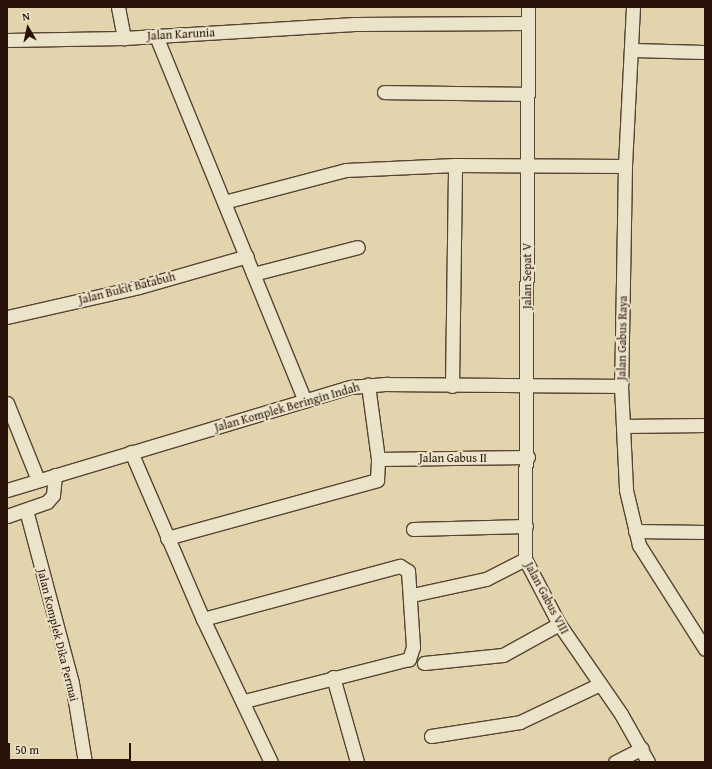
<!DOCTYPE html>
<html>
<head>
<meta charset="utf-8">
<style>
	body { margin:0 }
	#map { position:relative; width:712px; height:769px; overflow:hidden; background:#e2d5ad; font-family:"Gentium Book Plus",serif }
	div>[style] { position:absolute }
	.roads { filter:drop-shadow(1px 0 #574432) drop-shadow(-1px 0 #574432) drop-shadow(0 1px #574432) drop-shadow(0 -1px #574432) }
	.minor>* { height:13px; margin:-6.5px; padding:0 6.5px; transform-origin:6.5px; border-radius:6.5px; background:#ece4ca }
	span { translate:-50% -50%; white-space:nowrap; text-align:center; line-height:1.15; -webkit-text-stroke:4px #ece4ca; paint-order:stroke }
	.street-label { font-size:12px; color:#291309 }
	.frame { position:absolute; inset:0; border:8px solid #291309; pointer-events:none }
	.north { position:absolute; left:8px; top:8px; width:40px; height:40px; -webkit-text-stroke:3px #ece4ca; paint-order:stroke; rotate:351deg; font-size:11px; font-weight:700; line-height:16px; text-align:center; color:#291309 }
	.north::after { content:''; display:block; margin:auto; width:14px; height:18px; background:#291309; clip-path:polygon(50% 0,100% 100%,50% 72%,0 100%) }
	.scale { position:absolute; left:8px; top:743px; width:123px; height:18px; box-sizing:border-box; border:2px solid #291309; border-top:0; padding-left:5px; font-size:12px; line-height:14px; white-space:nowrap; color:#291309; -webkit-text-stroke:3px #ece4ca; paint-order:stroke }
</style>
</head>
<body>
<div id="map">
	<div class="roads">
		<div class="minor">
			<div style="left:118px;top:7px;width:32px;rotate:79deg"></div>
			<div style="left:528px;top:7px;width:552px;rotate:90.31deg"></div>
			<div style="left:525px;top:559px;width:73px;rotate:62.4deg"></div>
			<div style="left:559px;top:624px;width:109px;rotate:55.4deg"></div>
			<div style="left:621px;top:714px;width:55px;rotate:60.6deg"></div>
			<div style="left:633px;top:7px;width:159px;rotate:92.9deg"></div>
			<div style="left:625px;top:166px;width:220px;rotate:91deg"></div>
			<div style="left:621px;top:386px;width:104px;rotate:87.2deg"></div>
			<div style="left:626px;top:490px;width:57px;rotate:76.7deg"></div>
			<div style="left:639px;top:545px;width:123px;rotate:57.6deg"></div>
			<div style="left:156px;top:36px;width:394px;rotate:67.8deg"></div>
			<div style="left:7px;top:40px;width:117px;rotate:-1deg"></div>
			<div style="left:124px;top:38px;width:231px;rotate:-3.5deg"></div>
			<div style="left:355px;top:24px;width:173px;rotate:-0.3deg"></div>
			<div style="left:632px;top:50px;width:73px;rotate:1.6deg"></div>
			<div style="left:384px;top:92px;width:143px;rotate:0.8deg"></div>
			<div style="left:224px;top:202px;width:126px;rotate:-14.7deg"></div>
			<div style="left:346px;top:170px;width:109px;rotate:-2.6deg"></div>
			<div style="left:455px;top:165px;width:170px;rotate:0.3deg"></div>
			<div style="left:253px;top:274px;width:108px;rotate:-14.4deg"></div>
			<div style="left:7px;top:317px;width:135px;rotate:-12.8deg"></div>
			<div style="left:139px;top:287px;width:112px;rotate:-16deg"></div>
			<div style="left:452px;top:386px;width:221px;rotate:-89.2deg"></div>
			<div style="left:7px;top:403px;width:83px;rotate:68.1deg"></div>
			<div style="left:623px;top:426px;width:82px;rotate:-0.7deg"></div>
			<div style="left:131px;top:452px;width:182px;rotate:66.7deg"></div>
			<div style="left:203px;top:619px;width:158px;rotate:64.6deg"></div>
			<div style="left:378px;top:459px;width:150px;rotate:-0.8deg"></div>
			<div style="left:7px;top:490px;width:359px;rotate:-16.7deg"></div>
			<div style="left:351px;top:387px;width:37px;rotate:-5deg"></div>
			<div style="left:388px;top:384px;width:233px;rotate:0.5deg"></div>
			<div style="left:26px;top:510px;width:179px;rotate:75.1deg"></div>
			<div style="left:72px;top:683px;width:80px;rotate:80.7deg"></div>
			<div style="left:7px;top:516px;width:42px;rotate:-19.3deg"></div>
			<div style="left:47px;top:502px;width:9px;rotate:-49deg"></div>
			<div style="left:53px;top:495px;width:20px;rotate:-84deg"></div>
			<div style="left:413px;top:529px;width:113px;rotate:-1.5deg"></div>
			<div style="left:635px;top:531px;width:70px;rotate:0.8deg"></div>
			<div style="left:167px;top:538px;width:218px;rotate:-15.4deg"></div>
			<div style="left:377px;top:480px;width:21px;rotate:-87deg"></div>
			<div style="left:378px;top:459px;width:75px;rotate:-97.7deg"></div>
			<div style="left:412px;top:595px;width:76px;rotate:-12.2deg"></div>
			<div style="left:486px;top:579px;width:44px;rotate:-27.1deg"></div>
			<div style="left:203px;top:619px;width:204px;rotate:-15.1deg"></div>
			<div style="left:400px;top:566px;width:9px;rotate:32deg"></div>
			<div style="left:408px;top:571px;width:76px;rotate:86.2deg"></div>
			<div style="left:413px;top:647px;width:13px;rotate:108deg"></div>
			<div style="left:409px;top:659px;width:170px;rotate:165.7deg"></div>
			<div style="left:424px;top:663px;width:79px;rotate:-5.8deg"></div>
			<div style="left:503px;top:655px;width:64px;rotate:-29deg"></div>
			<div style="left:333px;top:677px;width:88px;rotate:74.2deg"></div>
			<div style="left:431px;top:736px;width:90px;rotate:-8.9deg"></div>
			<div style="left:520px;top:722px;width:86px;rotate:-25.4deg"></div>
			<div style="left:615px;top:762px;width:30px;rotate:-27deg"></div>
		</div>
	</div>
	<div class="street-label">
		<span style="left:181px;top:34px;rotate:-3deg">Jalan Karunia</span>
		<span style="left:527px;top:276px;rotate:-90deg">Jalan Sepat V</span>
		<span style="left:127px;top:288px;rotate:-14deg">Jalan Bukit Batabuh</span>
		<span style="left:622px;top:338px;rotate:-89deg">Jalan Gabus Raya</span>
		<span style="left:287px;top:407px;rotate:-16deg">Jalan Komplek Beringin Indah</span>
		<span style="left:453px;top:458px">Jalan Gabus II</span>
		<span style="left:547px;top:598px;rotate:62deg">Jalan Gabus VIII</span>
		<span style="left:58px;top:635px;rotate:76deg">Jalan Komplek Dika Permai</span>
	</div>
	<div class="frame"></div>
	<div class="north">N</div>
	<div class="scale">50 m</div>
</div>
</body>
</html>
